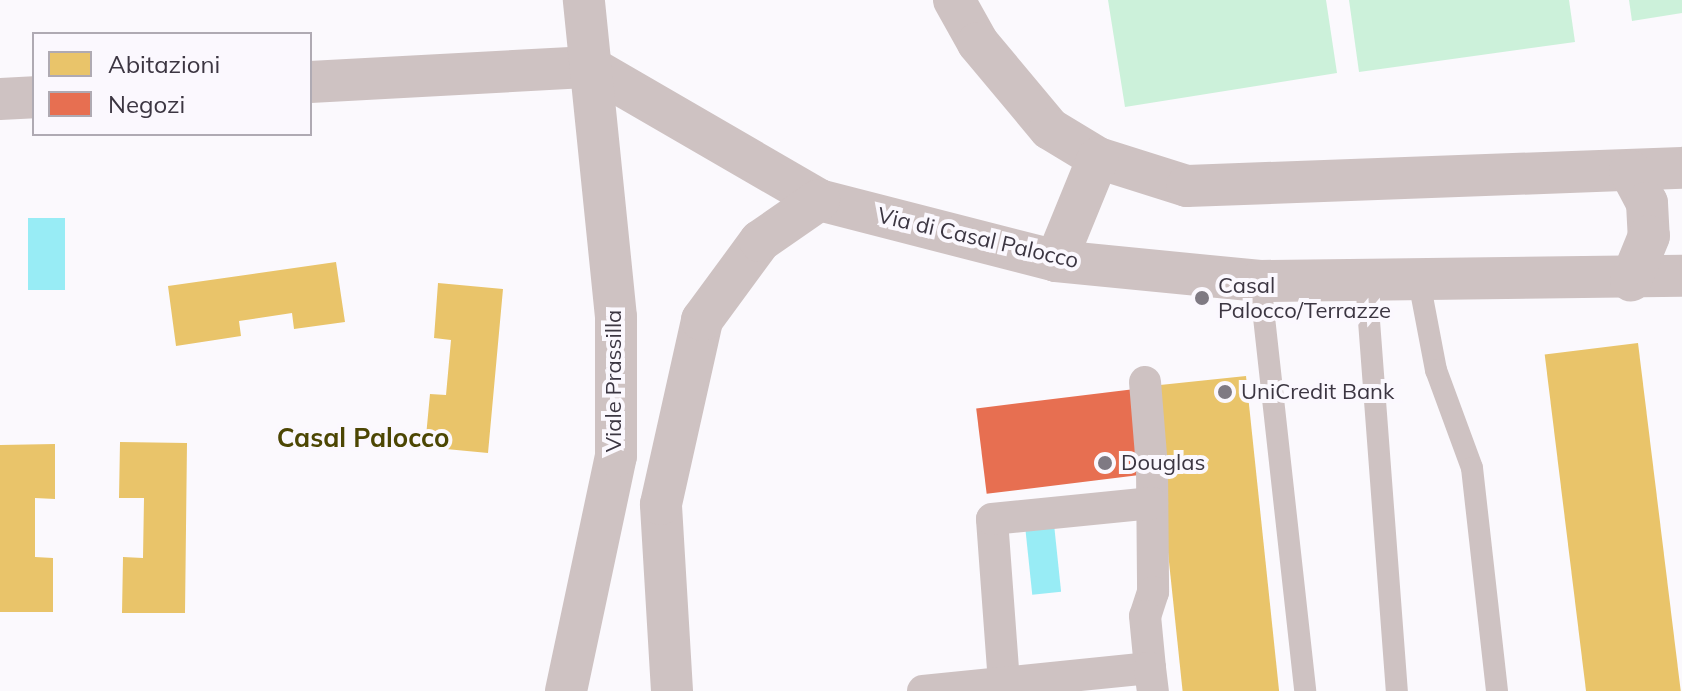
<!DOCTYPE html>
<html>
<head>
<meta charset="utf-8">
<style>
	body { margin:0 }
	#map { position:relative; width:1682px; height:691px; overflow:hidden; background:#fbf9fd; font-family:Mulish,sans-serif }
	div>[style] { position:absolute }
	.green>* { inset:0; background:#ccf1da }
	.water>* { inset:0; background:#98ecf5; transform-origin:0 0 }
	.homes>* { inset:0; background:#e9c46a; transform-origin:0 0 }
	.shops>* { inset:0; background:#e76f51; transform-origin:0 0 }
	.service>* { height:22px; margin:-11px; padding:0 11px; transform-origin:11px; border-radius:11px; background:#cec2c2 }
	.pedestrian>* { height:32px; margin:-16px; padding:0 16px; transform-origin:16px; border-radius:16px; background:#cec2c2 }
	.minor>* { height:42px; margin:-21px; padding:0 21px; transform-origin:21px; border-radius:21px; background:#cec2c2 }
	.dots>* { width:22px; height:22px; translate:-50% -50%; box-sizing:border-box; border:4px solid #fbf8fe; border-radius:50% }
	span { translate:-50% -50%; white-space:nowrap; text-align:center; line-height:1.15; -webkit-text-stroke:8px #fbf8fe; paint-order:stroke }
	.street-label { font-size:22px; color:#3c3642 }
	.poi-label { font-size:22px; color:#3c3642 }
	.left { translate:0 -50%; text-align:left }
	.quarter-label { font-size:26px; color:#4c4603; font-weight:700 }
	.legend { position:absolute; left:32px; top:32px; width:280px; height:104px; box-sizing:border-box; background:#fbf8fe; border:2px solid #afaab3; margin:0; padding:10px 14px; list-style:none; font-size:24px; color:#3c3642 }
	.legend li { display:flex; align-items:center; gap:16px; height:40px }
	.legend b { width:40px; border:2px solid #afaab3 }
</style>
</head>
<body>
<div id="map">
	<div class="green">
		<div style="clip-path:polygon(1108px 0,1326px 0,1337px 73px,1125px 107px)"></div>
		<div style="clip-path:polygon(1349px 0,1569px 0,1575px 42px,1359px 72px)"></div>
		<div style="clip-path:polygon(1629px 0,1682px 0,1682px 13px,1632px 21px)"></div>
	</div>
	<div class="water">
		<div style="left:28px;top:218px;width:37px;height:72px"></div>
		<div style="left:1054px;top:524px;width:68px;height:29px;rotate:84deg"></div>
	</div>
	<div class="homes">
		<div style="clip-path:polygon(336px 262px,345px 322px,294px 329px,292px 313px,239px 321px,241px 336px,176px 346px,168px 286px)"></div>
		<div style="clip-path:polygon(438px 283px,503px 289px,488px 453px,425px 447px,430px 394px,446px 395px,451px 340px,434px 338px)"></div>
		<div style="left:1638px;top:343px;width:351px;height:94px;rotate:83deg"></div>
		<div style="left:1246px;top:376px;width:317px;height:96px;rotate:84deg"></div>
		<div style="clip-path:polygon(120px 442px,187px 443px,185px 613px,122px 613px,123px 557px,143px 558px,144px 498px,119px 498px)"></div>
		<div style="clip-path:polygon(55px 444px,55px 499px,35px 498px,35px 557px,53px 558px,53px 612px,0 612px,0 445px)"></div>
	</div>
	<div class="shops">
		<div style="left:1135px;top:389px;width:86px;height:160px;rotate:83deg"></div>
	</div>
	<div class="service">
		<div style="left:1260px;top:281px;width:412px;rotate:83.7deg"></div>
		<div style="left:1366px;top:281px;width:411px;rotate:85.7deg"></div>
		<div style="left:1419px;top:281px;width:91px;rotate:79.2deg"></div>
		<div style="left:1436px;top:370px;width:104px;rotate:69.8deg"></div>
		<div style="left:1472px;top:468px;width:224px;rotate:83.6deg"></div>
	</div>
	<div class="pedestrian">
		<div style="left:1145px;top:382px;width:85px;rotate:85.3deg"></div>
		<div style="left:1152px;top:467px;width:125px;rotate:89.5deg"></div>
		<div style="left:1153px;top:592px;width:25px;rotate:108deg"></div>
		<div style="left:1145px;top:616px;width:52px;rotate:84.5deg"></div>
		<div style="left:1004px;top:683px;width:164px;rotate:-94.2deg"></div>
		<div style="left:992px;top:519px;width:161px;rotate:-5.7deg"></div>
		<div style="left:923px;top:691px;width:228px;rotate:-5.8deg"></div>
		<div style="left:1150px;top:668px;width:23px;rotate:83deg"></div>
	</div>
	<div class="minor">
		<div style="left:954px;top:0;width:49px;rotate:60.8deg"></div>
		<div style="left:978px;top:43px;width:112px;rotate:50.1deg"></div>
		<div style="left:1050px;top:129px;width:56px;rotate:31.1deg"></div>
		<div style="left:1098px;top:158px;width:93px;rotate:17.5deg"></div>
		<div style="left:1187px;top:186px;width:495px;rotate:-2.1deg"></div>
		<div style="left:310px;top:82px;width:280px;rotate:-3.1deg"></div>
		<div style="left:590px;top:67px;width:265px;rotate:30.1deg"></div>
		<div style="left:819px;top:200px;width:245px;rotate:14.4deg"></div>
		<div style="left:1056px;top:261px;width:205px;rotate:5.6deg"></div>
		<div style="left:1260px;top:281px;width:422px;rotate:-0.7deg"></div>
		<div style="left:0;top:99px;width:34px;rotate:-3deg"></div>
		<div style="left:1630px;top:171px;width:36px;rotate:62deg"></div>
		<div style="left:1647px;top:203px;width:33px;rotate:87deg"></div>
		<div style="left:1649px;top:236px;width:48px;rotate:112.2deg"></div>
		<div style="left:1056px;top:261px;width:111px;rotate:-67.8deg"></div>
		<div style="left:566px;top:691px;width:240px;rotate:-78deg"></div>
		<div style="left:616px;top:456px;width:139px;rotate:-90deg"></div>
		<div style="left:616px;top:317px;width:319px;rotate:-95.8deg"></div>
		<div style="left:672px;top:691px;width:187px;rotate:-93.4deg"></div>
		<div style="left:661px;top:504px;width:189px;rotate:-77.4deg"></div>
		<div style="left:702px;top:320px;width:98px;rotate:-53.7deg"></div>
		<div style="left:760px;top:241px;width:72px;rotate:-34.8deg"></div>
	</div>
	<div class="dots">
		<div style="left:1202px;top:298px;background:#7f7a83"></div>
		<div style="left:1225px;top:392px;background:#7f7a83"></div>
		<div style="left:1105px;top:463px;background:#7f7a83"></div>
	</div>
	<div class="street-label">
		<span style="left:978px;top:238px;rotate:13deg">Via di Casal Palocco</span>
		<span style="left:614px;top:381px;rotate:-90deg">Viale Prassilla</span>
	</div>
	<div class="poi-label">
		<span class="left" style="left:1218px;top:298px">Casal<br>Palocco/Terrazze</span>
		<span class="left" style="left:1241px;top:392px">UniCredit Bank</span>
		<span class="left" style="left:1121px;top:463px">Douglas</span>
	</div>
	<div class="quarter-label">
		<span style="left:363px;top:438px">Casal Palocco</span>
	</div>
	<ul class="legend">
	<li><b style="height:22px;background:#e9c46a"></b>Abitazioni</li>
	<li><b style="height:22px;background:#e76f51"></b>Negozi</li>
	</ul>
</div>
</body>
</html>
